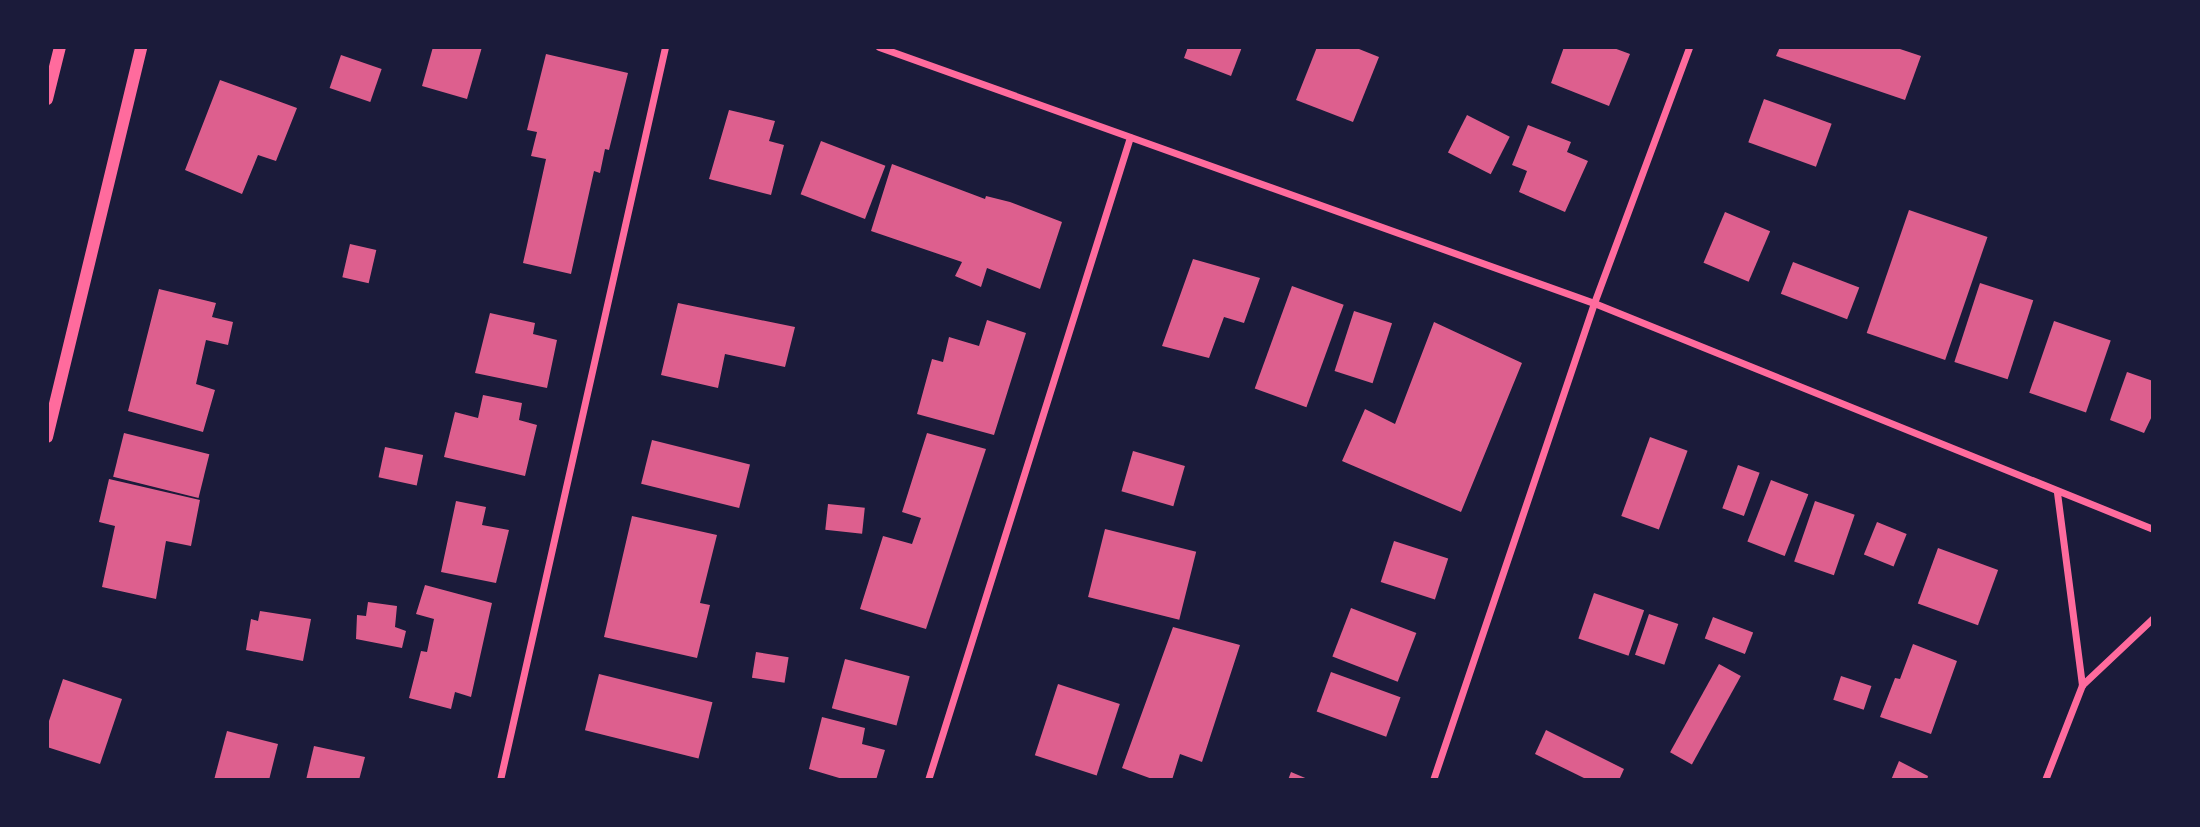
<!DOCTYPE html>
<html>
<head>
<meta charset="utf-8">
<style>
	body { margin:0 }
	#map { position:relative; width:2200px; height:827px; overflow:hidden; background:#1b1b3a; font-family:Overpass,sans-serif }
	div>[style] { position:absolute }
	.building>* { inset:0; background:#dd5f8e; transform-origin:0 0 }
	.minor>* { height:7px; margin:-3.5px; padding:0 3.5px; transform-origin:3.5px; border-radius:3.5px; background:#ff6b9d }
	.tertiary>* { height:12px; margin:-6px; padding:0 6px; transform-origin:6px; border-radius:6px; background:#ff6b9d }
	span { translate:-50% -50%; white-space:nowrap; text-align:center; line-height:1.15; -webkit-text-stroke:7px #1b1b3a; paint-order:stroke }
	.frame { position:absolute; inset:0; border:49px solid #1b1b3a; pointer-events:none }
</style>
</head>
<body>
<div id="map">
	<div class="building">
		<div style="clip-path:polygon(433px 47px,482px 47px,467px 99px,422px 86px)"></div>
		<div style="clip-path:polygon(1188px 47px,1242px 47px,1231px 76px,1184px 58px)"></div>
		<div style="clip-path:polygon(1317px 47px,1354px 47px,1379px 57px,1353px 122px,1296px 100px)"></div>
		<div style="clip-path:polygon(1564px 47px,1611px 47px,1630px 54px,1609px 106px,1551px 83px)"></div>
		<div style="clip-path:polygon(1780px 47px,1894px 47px,1921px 56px,1905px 100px,1776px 56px)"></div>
		<div style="clip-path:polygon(546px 54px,628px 73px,609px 150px,605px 149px,600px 173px,594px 171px,571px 274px,523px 263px,546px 159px,531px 156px,537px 132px,527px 130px)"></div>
		<div style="left:341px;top:55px;width:43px;height:35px;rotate:19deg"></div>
		<div style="clip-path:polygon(220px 80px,297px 108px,276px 161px,258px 155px,242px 194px,185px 170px)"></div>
		<div style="left:1764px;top:99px;width:72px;height:46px;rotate:20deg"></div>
		<div style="clip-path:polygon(729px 110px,775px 121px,769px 141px,784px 145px,771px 195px,709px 179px)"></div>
		<div style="left:1467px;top:115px;width:48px;height:42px;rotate:27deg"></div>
		<div style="clip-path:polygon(1528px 125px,1571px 142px,1567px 152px,1588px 161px,1565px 212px,1519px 192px,1527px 171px,1512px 165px)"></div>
		<div style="left:821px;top:141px;width:69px;height:57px;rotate:21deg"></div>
		<div style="clip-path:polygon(892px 164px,985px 199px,986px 196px,1010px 202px,1062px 222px,1040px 289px,987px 268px,981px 287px,955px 276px,962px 262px,871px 231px)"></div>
		<div style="left:1909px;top:210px;width:83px;height:130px;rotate:19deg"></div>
		<div style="left:1725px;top:212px;width:49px;height:55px;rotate:23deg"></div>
		<div style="left:350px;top:244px;width:27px;height:34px;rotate:13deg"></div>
		<div style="clip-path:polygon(1193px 259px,1260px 278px,1244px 323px,1224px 317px,1209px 358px,1162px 346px)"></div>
		<div style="left:1793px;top:262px;width:71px;height:34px;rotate:21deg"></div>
		<div style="left:1980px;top:283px;width:56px;height:83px;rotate:18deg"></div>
		<div style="left:1292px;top:286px;width:55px;height:109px;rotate:20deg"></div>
		<div style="clip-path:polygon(159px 289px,216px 303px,212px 317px,233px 322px,228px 345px,206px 340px,196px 384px,215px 390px,203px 432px,128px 411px)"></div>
		<div style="clip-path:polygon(678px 303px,795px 327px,785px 367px,725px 354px,718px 388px,661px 375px)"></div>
		<div style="left:1354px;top:311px;width:40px;height:63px;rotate:18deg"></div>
		<div style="clip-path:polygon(490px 313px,535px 323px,533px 334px,557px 340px,547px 388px,475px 373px)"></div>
		<div style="clip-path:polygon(987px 320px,1026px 333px,994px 435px,917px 414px,932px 359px,943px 362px,949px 337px,979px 346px)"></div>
		<div style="left:2054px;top:321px;width:60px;height:76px;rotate:19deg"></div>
		<div style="clip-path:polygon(1434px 322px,1522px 363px,1461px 512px,1342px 461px,1365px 409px,1395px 424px)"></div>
		<div style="clip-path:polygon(2127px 372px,2153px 381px,2153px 414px,2144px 433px,2110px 420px)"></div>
		<div style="clip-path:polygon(483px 395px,522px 403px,519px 420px,537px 425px,525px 476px,444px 457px,455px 412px,478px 418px)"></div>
		<div style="left:124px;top:433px;width:88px;height:45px;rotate:14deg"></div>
		<div style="clip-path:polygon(927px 433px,986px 449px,926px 629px,860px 609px,883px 536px,912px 544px,921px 518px,902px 512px)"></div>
		<div style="left:1650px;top:437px;width:40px;height:84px;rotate:20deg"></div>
		<div style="left:652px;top:440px;width:101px;height:45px;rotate:14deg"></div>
		<div style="left:385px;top:447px;width:39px;height:31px;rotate:12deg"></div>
		<div style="left:1133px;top:451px;width:54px;height:42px;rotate:16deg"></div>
		<div style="left:1738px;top:465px;width:23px;height:46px;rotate:20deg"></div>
		<div style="clip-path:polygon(109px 479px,200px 500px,191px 546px,166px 541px,156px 599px,102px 587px,115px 526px,99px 522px)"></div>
		<div style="left:1771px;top:480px;width:40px;height:66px;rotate:21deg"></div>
		<div style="clip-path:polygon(456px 501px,486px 507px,482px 525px,509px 530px,496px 583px,441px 572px)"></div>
		<div style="left:1815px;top:501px;width:42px;height:64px;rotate:19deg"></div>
		<div style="left:828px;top:504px;width:37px;height:26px;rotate:6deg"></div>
		<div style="clip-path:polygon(632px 516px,717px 535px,700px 603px,710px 605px,697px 658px,604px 637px)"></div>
		<div style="left:1877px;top:522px;width:32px;height:35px;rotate:22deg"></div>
		<div style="left:1105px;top:529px;width:94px;height:70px;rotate:14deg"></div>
		<div style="left:1394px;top:541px;width:57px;height:43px;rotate:18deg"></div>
		<div style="left:1938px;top:548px;width:64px;height:59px;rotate:20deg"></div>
		<div style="clip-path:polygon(425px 585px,492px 603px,471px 697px,455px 692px,451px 709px,409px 698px,421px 651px,427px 652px,434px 619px,416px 614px)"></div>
		<div style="left:1594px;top:593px;width:53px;height:48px;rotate:19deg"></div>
		<div style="clip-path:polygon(368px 602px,397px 606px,395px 627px,406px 631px,402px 648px,356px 639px,357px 615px,366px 616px)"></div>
		<div style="left:1351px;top:608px;width:70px;height:52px;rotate:21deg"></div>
		<div style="clip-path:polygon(260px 611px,311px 619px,303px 661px,246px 650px,251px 619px,258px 621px)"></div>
		<div style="left:1649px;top:614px;width:31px;height:43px;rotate:19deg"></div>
		<div style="left:1713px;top:617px;width:43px;height:23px;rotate:21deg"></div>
		<div style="clip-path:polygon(1173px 627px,1240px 645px,1202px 762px,1180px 754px,1172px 780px,1155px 780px,1122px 768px)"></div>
		<div style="clip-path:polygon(1913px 644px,1957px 661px,1931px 734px,1880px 717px,1895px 678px,1900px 679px)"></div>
		<div style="left:756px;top:652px;width:33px;height:26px;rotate:9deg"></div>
		<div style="left:845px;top:659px;width:67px;height:51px;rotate:15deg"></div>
		<div style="left:1719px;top:664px;width:25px;height:101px;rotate:29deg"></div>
		<div style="left:1331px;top:672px;width:74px;height:42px;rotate:20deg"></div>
		<div style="left:599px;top:674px;width:117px;height:58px;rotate:14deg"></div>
		<div style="left:1841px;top:676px;width:32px;height:25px;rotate:18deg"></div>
		<div style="clip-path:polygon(63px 679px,122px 699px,100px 764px,47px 747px,47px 727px)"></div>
		<div style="left:1058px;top:684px;width:65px;height:75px;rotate:18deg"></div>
		<div style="clip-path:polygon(822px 717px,865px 728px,862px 744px,885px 750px,876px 780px,846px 780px,809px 769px)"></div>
		<div style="clip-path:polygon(1546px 730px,1624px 769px,1619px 780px,1588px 780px,1535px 754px)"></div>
		<div style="clip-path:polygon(227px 731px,278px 744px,269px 780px,214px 780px)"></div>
		<div style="clip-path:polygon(314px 746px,365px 757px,359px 780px,306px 780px)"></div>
		<div style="clip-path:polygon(1899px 761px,1928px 776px,1927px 780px,1891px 780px)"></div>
		<div style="clip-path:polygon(1291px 772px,1310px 780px,1288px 780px)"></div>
	</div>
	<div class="minor">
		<div style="left:879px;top:47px;width:759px;rotate:19.7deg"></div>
		<div style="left:1594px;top:303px;width:603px;rotate:22.01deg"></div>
		<div style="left:2082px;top:685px;width:98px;rotate:-43.3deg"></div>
		<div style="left:500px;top:780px;width:751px;rotate:-77.31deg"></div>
		<div style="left:928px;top:780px;width:674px;rotate:-72.56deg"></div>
		<div style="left:1433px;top:780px;width:503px;rotate:-71.35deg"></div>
		<div style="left:1594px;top:303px;width:273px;rotate:-69.6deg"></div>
		<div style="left:2045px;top:780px;width:102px;rotate:-68.7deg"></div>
		<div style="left:2082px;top:685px;width:194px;rotate:-97.4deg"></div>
	</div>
	<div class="tertiary">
		<div style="left:47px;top:99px;width:54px;rotate:-76deg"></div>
		<div style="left:47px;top:437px;width:401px;rotate:-76.4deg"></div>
	</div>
	<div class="frame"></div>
</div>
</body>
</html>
